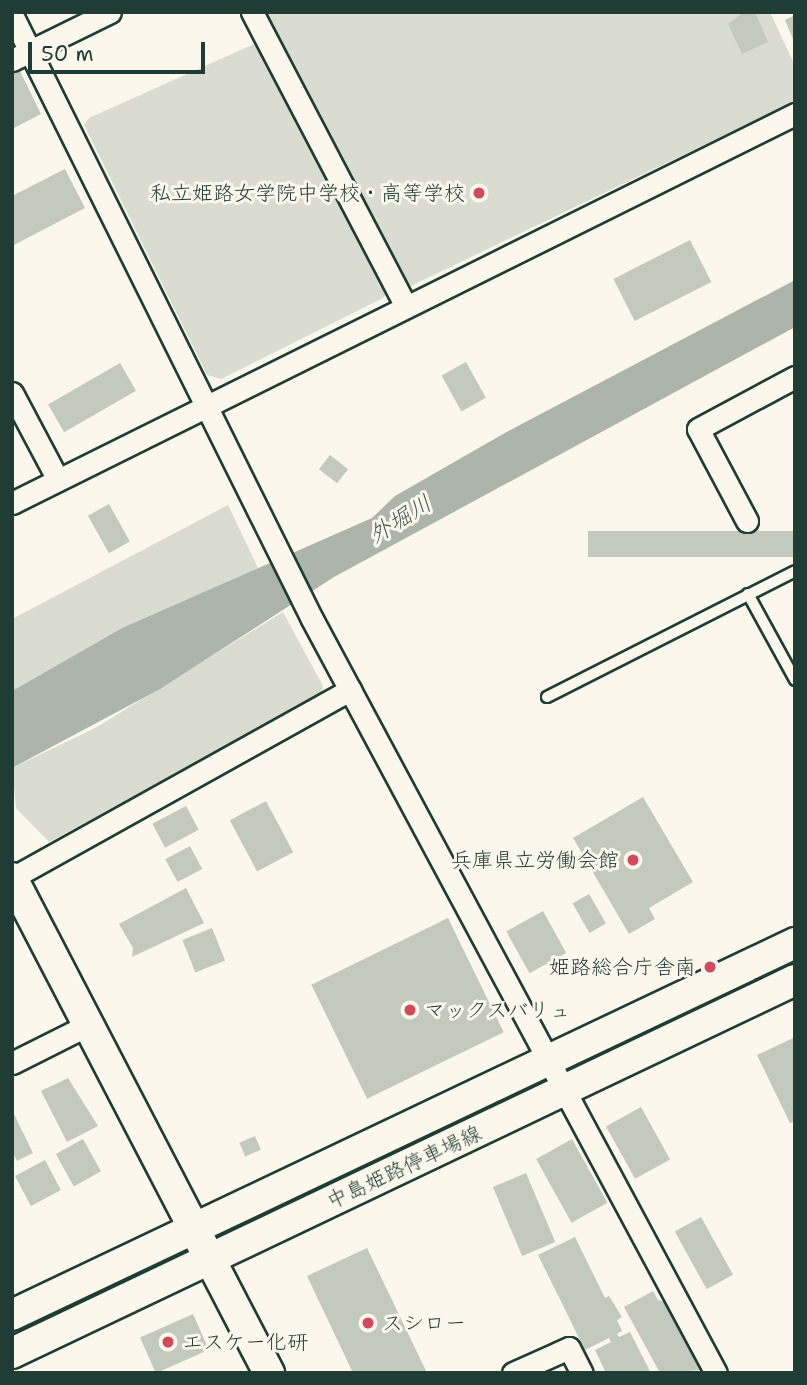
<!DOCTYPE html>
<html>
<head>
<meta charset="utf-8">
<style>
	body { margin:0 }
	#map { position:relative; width:807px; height:1385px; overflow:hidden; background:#fbf7ec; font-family:"Shantell Sans","Klee One",sans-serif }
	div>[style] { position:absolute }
	.green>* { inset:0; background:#dbdcd1 }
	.water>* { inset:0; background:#adb4aa }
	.building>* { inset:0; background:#c4c9be; transform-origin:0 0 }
	.roads { filter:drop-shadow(2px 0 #1f3d34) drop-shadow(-2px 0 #1f3d34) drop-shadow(0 2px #1f3d34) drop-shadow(0 -2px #1f3d34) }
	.lane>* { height:10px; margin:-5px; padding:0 5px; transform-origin:5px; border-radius:5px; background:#fbf7ec }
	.street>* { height:21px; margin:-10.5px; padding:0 10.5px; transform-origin:10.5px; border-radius:10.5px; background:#fbf7ec }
	.secondary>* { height:30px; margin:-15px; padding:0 15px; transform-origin:15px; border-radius:15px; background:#fbf7ec }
	.dots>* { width:19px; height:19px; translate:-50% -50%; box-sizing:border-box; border:4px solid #fbf7ec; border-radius:50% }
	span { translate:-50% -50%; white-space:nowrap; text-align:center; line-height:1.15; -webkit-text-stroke:6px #fbf7ec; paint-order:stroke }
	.poi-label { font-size:21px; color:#1f3d34 }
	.right { translate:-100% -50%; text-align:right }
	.left { translate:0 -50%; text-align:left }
	.street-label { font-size:21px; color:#1f3d34 }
	.water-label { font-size:23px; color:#425b52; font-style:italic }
	.frame { position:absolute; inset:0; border:14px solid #1f3d34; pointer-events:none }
	.scale { position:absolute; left:28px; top:42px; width:177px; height:32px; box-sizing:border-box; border:4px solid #1f3d34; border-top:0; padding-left:9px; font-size:21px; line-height:24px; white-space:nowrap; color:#1f3d34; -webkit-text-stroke:5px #fbf7ec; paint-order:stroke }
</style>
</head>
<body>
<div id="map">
	<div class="green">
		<div style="clip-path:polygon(261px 12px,770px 12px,795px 66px,795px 101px,411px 286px,401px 284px)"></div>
		<div style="clip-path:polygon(254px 44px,263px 47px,388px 292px,383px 298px,221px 379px,207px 375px,84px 125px,89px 118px)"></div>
		<div style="clip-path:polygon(228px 505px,258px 568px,122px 628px,12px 691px,12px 619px)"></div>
		<div style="clip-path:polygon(283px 612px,323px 686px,322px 696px,49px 842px,16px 808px,12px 768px,97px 727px)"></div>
	</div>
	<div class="water">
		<div style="clip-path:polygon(795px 280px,795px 327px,334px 577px,160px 689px,12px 768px,12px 691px,122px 628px,372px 518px,395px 496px,503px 434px)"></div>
	</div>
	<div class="building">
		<div style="clip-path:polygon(744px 12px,755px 12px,768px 42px,742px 54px,728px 24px)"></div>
		<div style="clip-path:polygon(795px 15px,795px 44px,785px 20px)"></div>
		<div style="clip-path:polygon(18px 67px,41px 114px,12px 129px,12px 70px)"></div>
		<div style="clip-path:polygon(65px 169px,85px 208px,12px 246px,12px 196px)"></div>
		<div style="left:690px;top:240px;width:47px;height:86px;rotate:63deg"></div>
		<div style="left:466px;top:362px;width:41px;height:28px;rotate:61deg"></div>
		<div style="left:120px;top:363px;width:32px;height:83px;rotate:60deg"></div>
		<div style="left:330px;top:455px;width:23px;height:18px;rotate:38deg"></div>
		<div style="left:109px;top:504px;width:43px;height:24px;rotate:61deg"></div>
		<div style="left:795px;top:531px;width:26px;height:207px;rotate:90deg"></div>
		<div style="clip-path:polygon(643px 797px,693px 882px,649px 908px,655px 919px,629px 934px,573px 838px)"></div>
		<div style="left:266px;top:801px;width:58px;height:41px;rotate:62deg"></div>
		<div style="left:186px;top:806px;width:27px;height:38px;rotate:62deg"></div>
		<div style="left:190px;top:846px;width:26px;height:28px;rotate:62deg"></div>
		<div style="clip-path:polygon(186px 888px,204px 923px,132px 957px,133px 948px,119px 924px)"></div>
		<div style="left:589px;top:894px;width:34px;height:19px;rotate:60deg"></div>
		<div style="left:543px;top:911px;width:48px;height:42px;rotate:61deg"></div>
		<div style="left:448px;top:918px;width:127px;height:152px;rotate:64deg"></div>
		<div style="left:212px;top:928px;width:35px;height:32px;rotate:68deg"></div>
		<div style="clip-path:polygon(793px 1038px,795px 1121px,790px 1123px,757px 1055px)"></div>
		<div style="clip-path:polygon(68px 1078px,98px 1126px,67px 1142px,41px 1091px)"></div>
		<div style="left:641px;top:1107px;width:60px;height:40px;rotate:61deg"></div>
		<div style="clip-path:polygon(12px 1110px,33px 1153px,17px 1161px,12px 1151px)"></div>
		<div style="left:255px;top:1136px;width:15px;height:17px;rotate:67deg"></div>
		<div style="left:83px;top:1139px;width:37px;height:31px;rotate:61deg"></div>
		<div style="left:572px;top:1139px;width:73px;height:41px;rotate:61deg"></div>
		<div style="left:45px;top:1160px;width:34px;height:34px;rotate:62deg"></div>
		<div style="left:526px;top:1173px;width:75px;height:36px;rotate:67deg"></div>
		<div style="left:701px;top:1217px;width:66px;height:30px;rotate:61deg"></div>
		<div style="clip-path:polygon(575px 1237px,605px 1298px,609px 1296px,622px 1317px,617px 1320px,622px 1331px,617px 1334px,619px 1337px,630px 1332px,651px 1373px,606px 1373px,595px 1350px,611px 1342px,609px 1338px,585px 1350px,538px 1255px)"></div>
		<div style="clip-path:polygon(367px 1248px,427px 1373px,353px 1373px,307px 1276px)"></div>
		<div style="clip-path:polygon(653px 1291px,658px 1300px,668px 1303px,701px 1370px,660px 1373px,624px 1307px)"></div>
		<div style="left:193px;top:1314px;width:39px;height:58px;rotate:66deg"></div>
	</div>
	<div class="roads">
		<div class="lane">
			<div style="left:748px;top:594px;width:98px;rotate:61.3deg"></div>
			<div style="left:547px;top:697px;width:278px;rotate:-26.9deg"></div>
		</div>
		<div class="street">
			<div style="left:252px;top:12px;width:331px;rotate:62.4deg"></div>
			<div style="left:12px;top:15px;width:674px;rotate:63.59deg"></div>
			<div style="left:312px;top:619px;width:855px;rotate:61.82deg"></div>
			<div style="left:12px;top:60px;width:109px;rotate:-26.1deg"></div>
			<div style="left:12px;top:393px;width:98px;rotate:62.1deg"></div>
			<div style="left:12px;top:503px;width:874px;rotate:-26.42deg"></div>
			<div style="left:747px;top:521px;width:104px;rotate:-118deg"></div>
			<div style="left:698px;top:429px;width:110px;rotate:-28.2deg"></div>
			<div style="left:12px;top:878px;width:387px;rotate:-29.1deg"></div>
			<div style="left:12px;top:1063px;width:85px;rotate:-26.6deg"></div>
			<div style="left:513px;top:1373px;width:61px;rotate:-24.1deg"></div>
			<div style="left:569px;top:1348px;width:28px;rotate:63deg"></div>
		</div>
		<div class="secondary">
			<div style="left:12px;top:878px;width:558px;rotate:62.56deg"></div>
			<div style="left:12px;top:1315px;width:867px;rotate:-25.41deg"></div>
			<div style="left:12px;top:1353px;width:867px;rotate:-25.47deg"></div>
		</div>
	</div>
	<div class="dots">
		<div style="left:479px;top:193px;background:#d1495b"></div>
		<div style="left:633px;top:860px;background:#d1495b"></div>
		<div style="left:710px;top:967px;background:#d1495b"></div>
		<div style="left:410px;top:1010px;background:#d1495b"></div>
		<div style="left:368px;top:1323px;background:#d1495b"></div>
		<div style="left:168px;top:1342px;background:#d1495b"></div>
	</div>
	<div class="poi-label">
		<span class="right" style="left:465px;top:193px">私立姫路女学院中学校・高等学校</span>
		<span class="right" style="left:619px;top:860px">兵庫県立労働会館</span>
		<span class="right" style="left:696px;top:967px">姫路総合庁舎南</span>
		<span class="left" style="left:424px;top:1010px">マックスバリュ</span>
		<span class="left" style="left:382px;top:1323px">スシロー</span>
		<span class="left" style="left:182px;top:1342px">エスケー化研</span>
	</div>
	<div class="street-label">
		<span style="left:404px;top:1167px;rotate:-25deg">中島姫路停車場線</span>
	</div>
	<div class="water-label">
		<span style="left:400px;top:519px;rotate:-32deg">外堀川</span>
	</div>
	<div class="frame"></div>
	<div class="scale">50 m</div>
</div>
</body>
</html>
